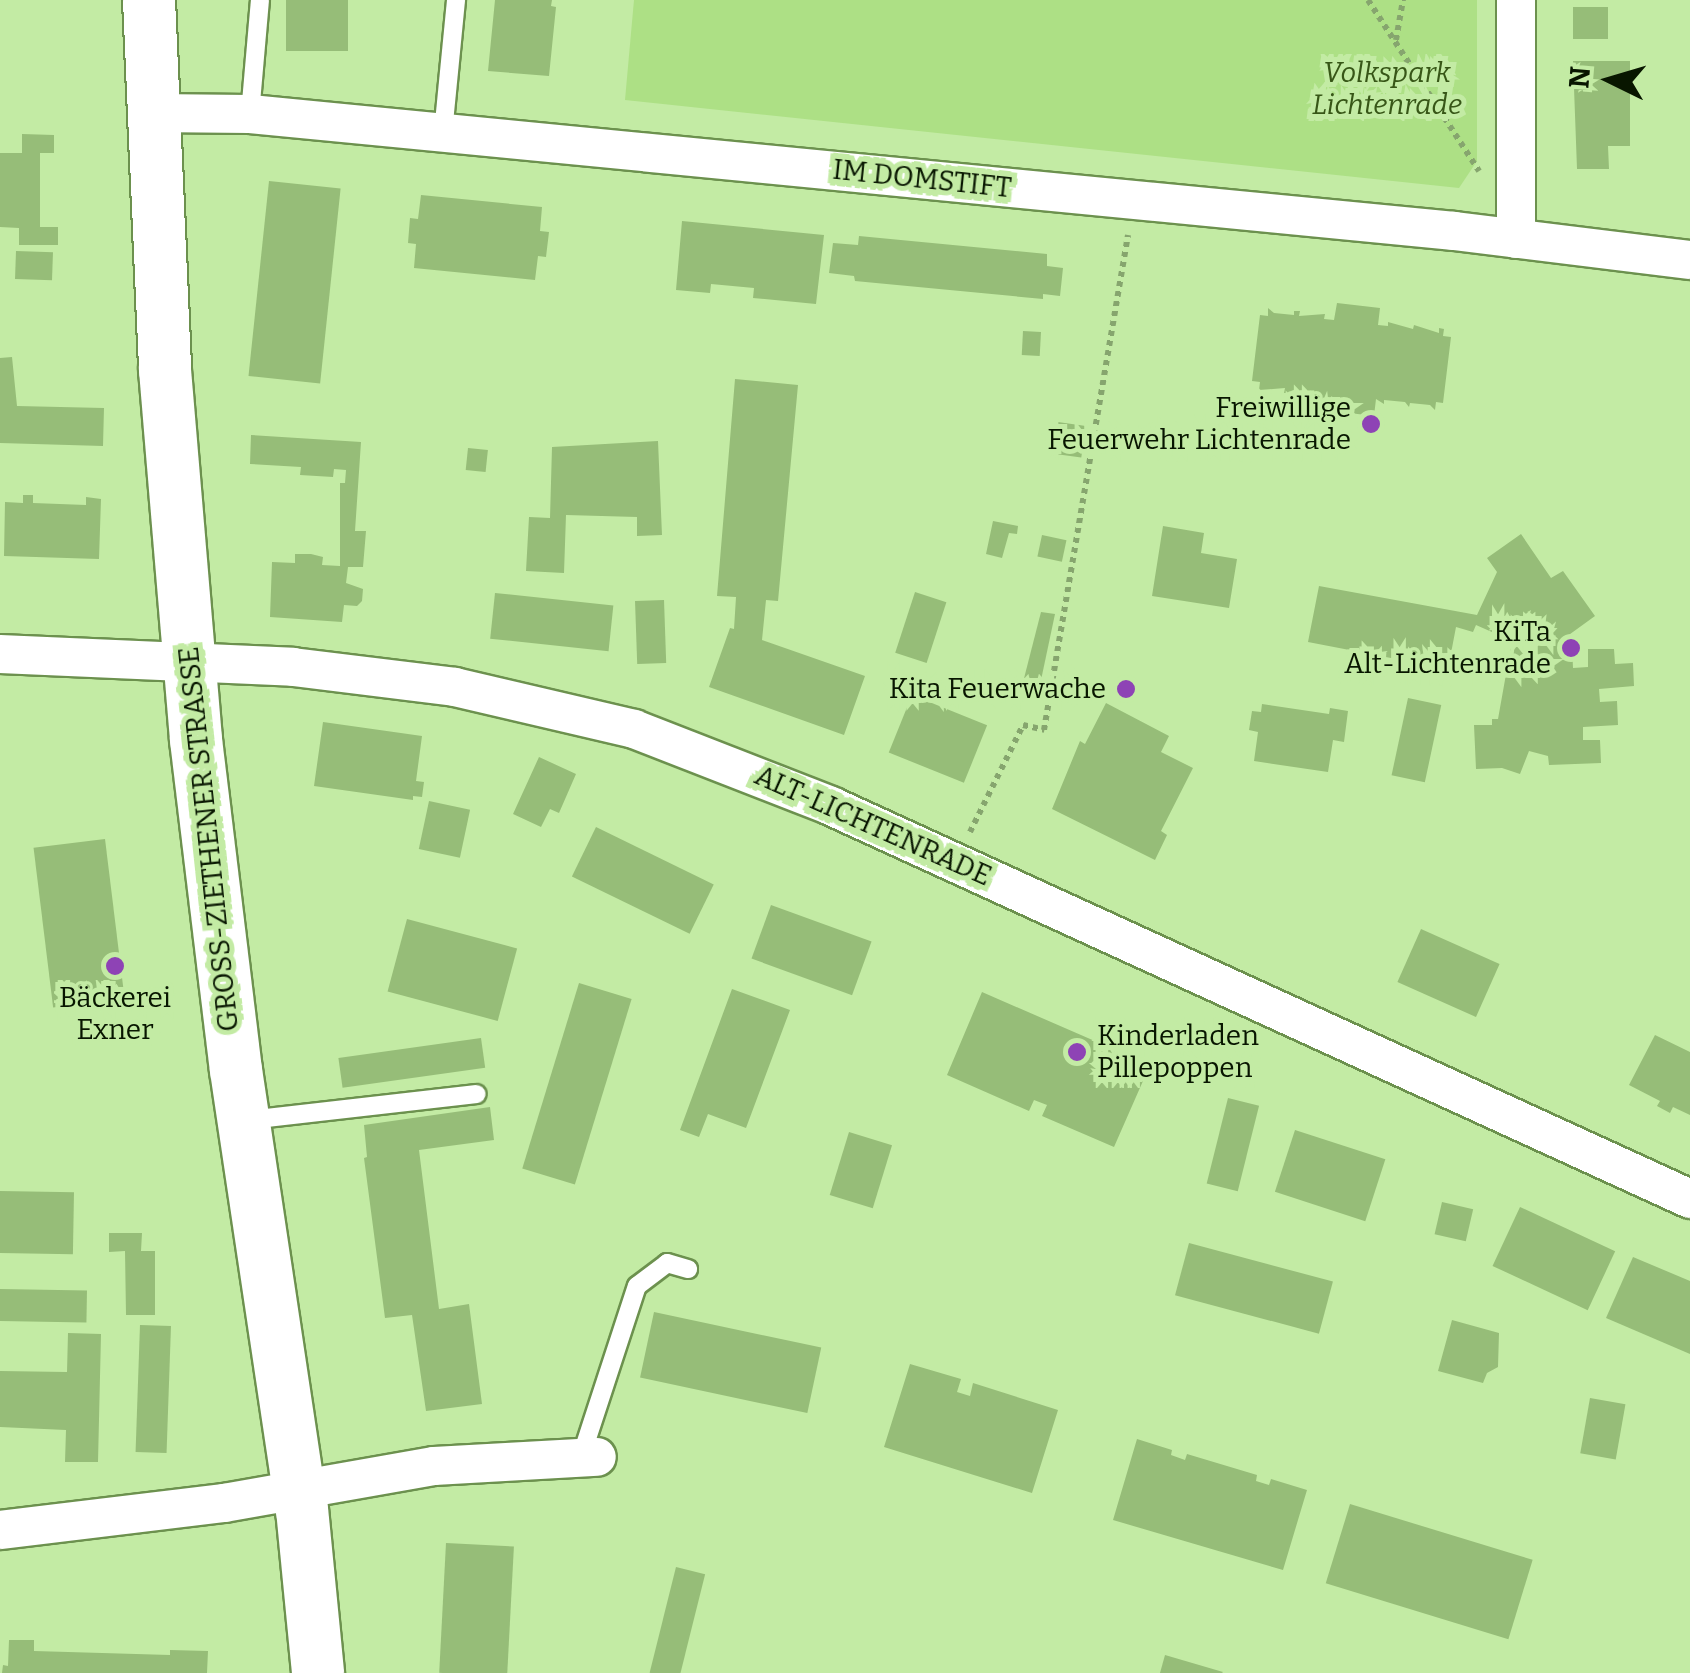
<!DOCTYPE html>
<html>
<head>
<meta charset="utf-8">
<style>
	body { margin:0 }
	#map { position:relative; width:1690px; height:1673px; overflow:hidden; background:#c3eba4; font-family:Bitter,serif }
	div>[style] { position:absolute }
	.green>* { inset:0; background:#ade085 }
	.building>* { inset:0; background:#96bd78; transform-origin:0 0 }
	.path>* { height:6px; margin-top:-3px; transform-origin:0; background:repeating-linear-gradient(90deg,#86a56e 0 5px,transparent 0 10px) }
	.roads { filter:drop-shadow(2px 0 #6c914e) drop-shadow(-2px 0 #6c914e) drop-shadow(0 2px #6c914e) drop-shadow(0 -2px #6c914e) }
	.lane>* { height:18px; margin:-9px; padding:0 9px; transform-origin:9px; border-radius:9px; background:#fff }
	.street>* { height:38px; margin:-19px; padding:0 19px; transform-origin:19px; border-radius:19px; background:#fff }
	.secondary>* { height:52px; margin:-26px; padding:0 26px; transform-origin:26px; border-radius:26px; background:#fff }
	.dots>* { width:28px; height:28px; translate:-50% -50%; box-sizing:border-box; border:5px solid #c3eba4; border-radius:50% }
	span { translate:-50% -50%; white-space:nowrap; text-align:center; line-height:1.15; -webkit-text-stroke:10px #c3eba4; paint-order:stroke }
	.park-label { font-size:28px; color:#375617; font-style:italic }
	.street-label { font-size:28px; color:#081600 }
	.poi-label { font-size:28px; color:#081600 }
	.right { translate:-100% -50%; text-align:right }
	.left { translate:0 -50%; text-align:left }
	.north { position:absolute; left:1560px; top:30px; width:100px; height:100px; -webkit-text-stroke:8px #c3eba4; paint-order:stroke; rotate:275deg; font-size:28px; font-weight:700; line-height:40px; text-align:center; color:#081600 }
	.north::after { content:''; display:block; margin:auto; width:35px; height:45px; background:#081600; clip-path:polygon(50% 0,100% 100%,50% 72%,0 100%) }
</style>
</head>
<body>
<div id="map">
	<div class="green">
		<div style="clip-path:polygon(634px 0,1477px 0,1477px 161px,1459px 188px,625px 100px)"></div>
	</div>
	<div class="building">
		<div style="left:286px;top:0;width:62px;height:51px"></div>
		<div style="clip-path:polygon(495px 0,552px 0,551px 6px,556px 7px,549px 76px,488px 71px)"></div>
		<div style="left:1573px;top:7px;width:35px;height:32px"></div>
		<div style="clip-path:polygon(1573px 61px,1630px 61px,1630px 146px,1608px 146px,1609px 169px,1577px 169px)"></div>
		<div style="clip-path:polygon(22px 134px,54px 135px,54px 153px,40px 153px,40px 227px,58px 227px,58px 245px,19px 245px,19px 228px,0 227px,0 153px,22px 153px)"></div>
		<div style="left:269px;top:181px;width:72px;height:196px;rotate:6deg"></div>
		<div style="clip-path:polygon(421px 195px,542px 207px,540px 231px,549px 232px,546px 257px,538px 256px,535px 280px,414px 268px,416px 244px,408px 243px,410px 218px,418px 219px)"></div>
		<div style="clip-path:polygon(682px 221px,824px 235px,816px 304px,753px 298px,754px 288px,711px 284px,710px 293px,676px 290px)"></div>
		<div style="clip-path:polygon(859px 236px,1047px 254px,1047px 266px,1063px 268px,1060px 296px,1043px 294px,1043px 299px,855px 281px,854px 276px,829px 273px,833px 243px,858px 245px)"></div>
		<div style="left:16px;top:251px;width:37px;height:28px;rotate:2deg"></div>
		<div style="clip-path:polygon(1337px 303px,1380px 308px,1378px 325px,1388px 326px,1388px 322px,1413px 329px,1414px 325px,1439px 333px,1439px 328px,1444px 329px,1443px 336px,1451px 337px,1443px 403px,1436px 402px,1435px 410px,1430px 405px,1410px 403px,1409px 407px,1405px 402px,1384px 400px,1384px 404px,1376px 399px,1374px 416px,1317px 409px,1319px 392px,1315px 396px,1311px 391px,1284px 393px,1285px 388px,1259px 390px,1260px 382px,1252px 381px,1260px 315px,1268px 316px,1268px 308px,1274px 313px,1294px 315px,1294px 311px,1300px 311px,1299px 316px,1325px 314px,1324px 319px,1334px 320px)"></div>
		<div style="left:1023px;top:331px;width:18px;height:24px;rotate:3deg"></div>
		<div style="clip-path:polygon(12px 357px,17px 406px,104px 408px,103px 446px,0 443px,0 358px)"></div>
		<div style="clip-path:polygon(735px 379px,798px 385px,778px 601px,766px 600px,762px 640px,865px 676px,844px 735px,709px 687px,730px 628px,734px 629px,736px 597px,717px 596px)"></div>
		<div style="left:1058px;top:422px;width:28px;height:32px;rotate:8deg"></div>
		<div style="clip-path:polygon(251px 435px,361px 442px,355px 531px,366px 531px,363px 567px,348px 567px,346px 583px,363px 589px,362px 601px,357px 606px,344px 605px,342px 622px,270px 617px,272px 562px,295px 563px,295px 554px,311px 554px,323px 557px,322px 565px,340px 566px,340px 483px,345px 483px,346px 470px,334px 469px,333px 477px,300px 475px,301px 467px,250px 464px)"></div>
		<div style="clip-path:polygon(658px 441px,662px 535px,637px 536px,637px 517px,566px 515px,564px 573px,526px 571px,529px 517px,550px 518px,552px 447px)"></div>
		<div style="left:468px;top:448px;width:20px;height:22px;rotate:6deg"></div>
		<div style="clip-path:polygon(23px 495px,33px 495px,33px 503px,86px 505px,86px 497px,101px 499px,99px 559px,4px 556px,5px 502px,23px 503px)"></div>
		<div style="clip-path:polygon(993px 521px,1018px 526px,1017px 534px,1009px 533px,1002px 558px,986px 554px)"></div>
		<div style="clip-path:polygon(1163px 526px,1204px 533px,1201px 553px,1237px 559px,1229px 608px,1152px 596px)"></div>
		<div style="clip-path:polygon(1521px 534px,1551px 578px,1563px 571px,1595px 616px,1566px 637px,1566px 645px,1572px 645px,1573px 668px,1588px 667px,1588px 649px,1614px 649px,1615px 664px,1633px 663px,1634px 686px,1599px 689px,1600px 702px,1617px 701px,1618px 725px,1583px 727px,1583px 740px,1600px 740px,1601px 763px,1549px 765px,1548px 756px,1529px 751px,1520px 774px,1502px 768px,1476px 769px,1474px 725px,1492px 725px,1492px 719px,1498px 719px,1513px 635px,1503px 631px,1501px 636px,1476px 625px,1473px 632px,1456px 627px,1448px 669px,1308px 642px,1319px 586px,1477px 615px,1497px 572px,1487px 558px)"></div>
		<div style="left:1042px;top:535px;width:25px;height:22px;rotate:12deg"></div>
		<div style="left:915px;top:592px;width:33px;height:64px;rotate:18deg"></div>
		<div style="left:495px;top:593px;width:119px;height:46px;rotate:6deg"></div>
		<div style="left:664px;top:600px;width:63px;height:29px;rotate:88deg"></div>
		<div style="clip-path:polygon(1041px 612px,1055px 614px,1037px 699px,1020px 694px)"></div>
		<div style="left:912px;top:695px;width:81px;height:62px;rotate:22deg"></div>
		<div style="left:1408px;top:698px;width:34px;height:79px;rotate:12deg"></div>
		<div style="clip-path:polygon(1106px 703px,1169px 736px,1161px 752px,1193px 768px,1161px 831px,1167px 835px,1155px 860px,1052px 809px,1080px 741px,1085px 744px)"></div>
		<div style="clip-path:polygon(1262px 704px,1329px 714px,1330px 708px,1348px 711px,1344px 742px,1333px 740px,1328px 772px,1254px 761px,1258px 732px,1249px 730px,1252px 711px,1261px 712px)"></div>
		<div style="clip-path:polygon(323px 722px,422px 736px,416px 781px,424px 782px,422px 797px,413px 796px,413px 800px,314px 786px)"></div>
		<div style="clip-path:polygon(539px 757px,576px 774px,559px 813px,550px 809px,541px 827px,513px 814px)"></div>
		<div style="left:429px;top:801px;width:42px;height:49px;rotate:12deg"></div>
		<div style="left:596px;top:827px;width:131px;height:55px;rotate:26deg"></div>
		<div style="left:105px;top:839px;width:161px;height:72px;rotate:83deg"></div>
		<div style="left:771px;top:905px;width:107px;height:57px;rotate:20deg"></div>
		<div style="left:407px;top:919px;width:114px;height:75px;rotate:15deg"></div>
		<div style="left:1421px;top:929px;width:86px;height:58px;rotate:24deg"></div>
		<div style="left:579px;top:983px;width:55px;height:194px;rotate:17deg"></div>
		<div style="clip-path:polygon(732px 989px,790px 1010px,746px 1128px,708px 1114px,699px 1137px,680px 1130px)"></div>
		<div style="clip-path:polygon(982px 992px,1150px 1065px,1114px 1147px,1042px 1116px,1047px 1105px,1034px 1100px,1029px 1111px,947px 1075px)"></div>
		<div style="clip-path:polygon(1655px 1035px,1690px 1052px,1690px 1115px,1673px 1107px,1670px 1113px,1657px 1106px,1660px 1101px,1629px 1085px)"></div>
		<div style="left:481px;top:1038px;width:30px;height:144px;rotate:82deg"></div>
		<div style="left:1228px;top:1098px;width:32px;height:88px;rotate:14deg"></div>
		<div style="clip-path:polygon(490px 1107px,494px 1140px,419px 1150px,439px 1309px,469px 1304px,482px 1404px,426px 1411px,412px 1315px,385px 1318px,364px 1158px,367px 1157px,364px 1125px)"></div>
		<div style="left:1295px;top:1130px;width:95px;height:65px;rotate:18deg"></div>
		<div style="left:849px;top:1132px;width:45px;height:66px;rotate:17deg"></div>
		<div style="left:0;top:1191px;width:74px;height:62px;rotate:1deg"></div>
		<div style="left:1442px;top:1202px;width:32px;height:33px;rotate:13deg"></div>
		<div style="left:1520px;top:1207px;width:105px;height:65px;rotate:25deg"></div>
		<div style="clip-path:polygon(109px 1233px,142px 1233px,141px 1251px,155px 1251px,155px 1315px,126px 1315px,125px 1251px,109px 1252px)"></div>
		<div style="left:1189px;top:1243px;width:149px;height:54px;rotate:15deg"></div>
		<div style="clip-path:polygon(1633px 1257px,1690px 1281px,1690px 1354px,1606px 1318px)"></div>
		<div style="left:0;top:1289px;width:87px;height:32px;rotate:1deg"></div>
		<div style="left:654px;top:1312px;width:171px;height:67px;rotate:12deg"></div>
		<div style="clip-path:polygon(1452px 1320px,1499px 1333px,1498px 1367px,1487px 1373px,1483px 1383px,1438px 1371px)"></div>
		<div style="left:140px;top:1325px;width:31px;height:127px;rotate:2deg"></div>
		<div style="clip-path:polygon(68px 1333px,101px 1334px,98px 1462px,65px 1462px,66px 1430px,0 1427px,0 1371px,67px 1372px)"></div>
		<div style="clip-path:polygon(910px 1364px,961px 1379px,957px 1392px,970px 1396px,973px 1383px,1058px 1410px,1032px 1493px,884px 1447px)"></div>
		<div style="left:1590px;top:1398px;width:36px;height:56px;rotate:10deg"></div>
		<div style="clip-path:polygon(1137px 1439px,1172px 1450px,1171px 1455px,1185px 1460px,1187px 1454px,1257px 1475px,1256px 1481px,1269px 1485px,1271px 1479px,1307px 1490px,1283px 1570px,1113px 1520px)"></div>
		<div style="left:1350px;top:1504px;width:191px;height:83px;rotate:17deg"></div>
		<div style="left:446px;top:1543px;width:68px;height:130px;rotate:3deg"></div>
		<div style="left:676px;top:1567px;width:30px;height:109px;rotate:14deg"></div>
		<div style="clip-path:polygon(9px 1640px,34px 1640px,34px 1651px,170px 1655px,170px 1650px,208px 1651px,207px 1673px,2px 1673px,3px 1665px,8px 1666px)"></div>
		<div style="clip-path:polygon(1165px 1655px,1223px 1672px,1222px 1673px,1160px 1673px)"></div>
	</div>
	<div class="path">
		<div style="left:1368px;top:0;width:204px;rotate:57deg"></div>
		<div style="left:1396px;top:40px;width:41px;rotate:-80.1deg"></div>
		<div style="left:970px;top:832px;width:119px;rotate:-63.6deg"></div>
		<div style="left:1023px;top:725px;width:22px;rotate:13deg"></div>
		<div style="left:1044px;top:730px;width:502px;rotate:-80.37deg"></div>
	</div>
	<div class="roads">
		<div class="lane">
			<div style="left:250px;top:114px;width:114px;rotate:-85deg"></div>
			<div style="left:443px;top:133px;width:134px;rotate:-84.4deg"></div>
			<div style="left:249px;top:1120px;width:229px;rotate:-6.5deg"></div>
			<div style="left:581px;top:1457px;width:180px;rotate:-71.9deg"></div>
			<div style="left:637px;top:1286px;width:38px;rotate:-37deg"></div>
			<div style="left:667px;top:1263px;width:22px;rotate:16deg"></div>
		</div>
		<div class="street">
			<div style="left:1516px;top:0;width:239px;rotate:90deg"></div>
			<div style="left:152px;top:113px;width:98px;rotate:0.6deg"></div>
			<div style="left:250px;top:114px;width:1210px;rotate:5.55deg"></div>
			<div style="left:1454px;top:231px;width:238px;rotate:7deg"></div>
			<div style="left:0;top:654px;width:293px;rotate:2.5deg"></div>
			<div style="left:293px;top:667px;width:163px;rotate:7deg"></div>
			<div style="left:455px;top:687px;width:184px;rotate:13.2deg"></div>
			<div style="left:634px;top:729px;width:212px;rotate:21.3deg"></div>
			<div style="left:831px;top:806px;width:945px;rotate:24.58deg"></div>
			<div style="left:0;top:1530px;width:226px;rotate:-6.9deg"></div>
			<div style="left:224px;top:1503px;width:213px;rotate:-10deg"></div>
			<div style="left:434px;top:1466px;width:163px;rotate:-3.2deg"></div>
		</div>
		<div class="secondary">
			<div style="left:149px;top:0;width:370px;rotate:87.5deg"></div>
			<div style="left:165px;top:370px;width:371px;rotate:85.2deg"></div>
			<div style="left:196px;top:740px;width:332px;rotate:83.1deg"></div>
			<div style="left:236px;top:1070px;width:444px;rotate:81.5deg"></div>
			<div style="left:302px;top:1509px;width:165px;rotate:84.4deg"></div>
		</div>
	</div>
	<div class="dots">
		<div style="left:1371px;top:424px;background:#8e43b5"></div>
		<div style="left:1571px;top:648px;background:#8e43b5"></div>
		<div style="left:1126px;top:689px;background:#8e43b5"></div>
		<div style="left:115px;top:966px;background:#8e43b5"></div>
		<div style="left:1077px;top:1052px;background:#8e43b5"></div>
	</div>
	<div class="park-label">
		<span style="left:1387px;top:89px">Volkspark<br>Lichtenrade</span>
	</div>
	<div class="street-label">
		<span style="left:922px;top:179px;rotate:6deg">IM DOMSTIFT</span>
		<span style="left:873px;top:826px;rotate:24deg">ALT-LICHTENRADE</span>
		<span style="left:209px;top:839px;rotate:-96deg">GROSS-ZIETHENER STRASSE</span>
	</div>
	<div class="poi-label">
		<span class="right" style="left:1351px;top:424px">Freiwillige<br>Feuerwehr Lichtenrade</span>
		<span class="right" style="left:1551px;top:648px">KiTa<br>Alt-Lichtenrade</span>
		<span class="right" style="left:1106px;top:689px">Kita Feuerwache</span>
		<span style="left:115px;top:1014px">Bäckerei<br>Exner</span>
		<span class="left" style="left:1097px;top:1052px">Kinderladen<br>Pillepoppen</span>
	</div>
	<div class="north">N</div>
</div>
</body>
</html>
